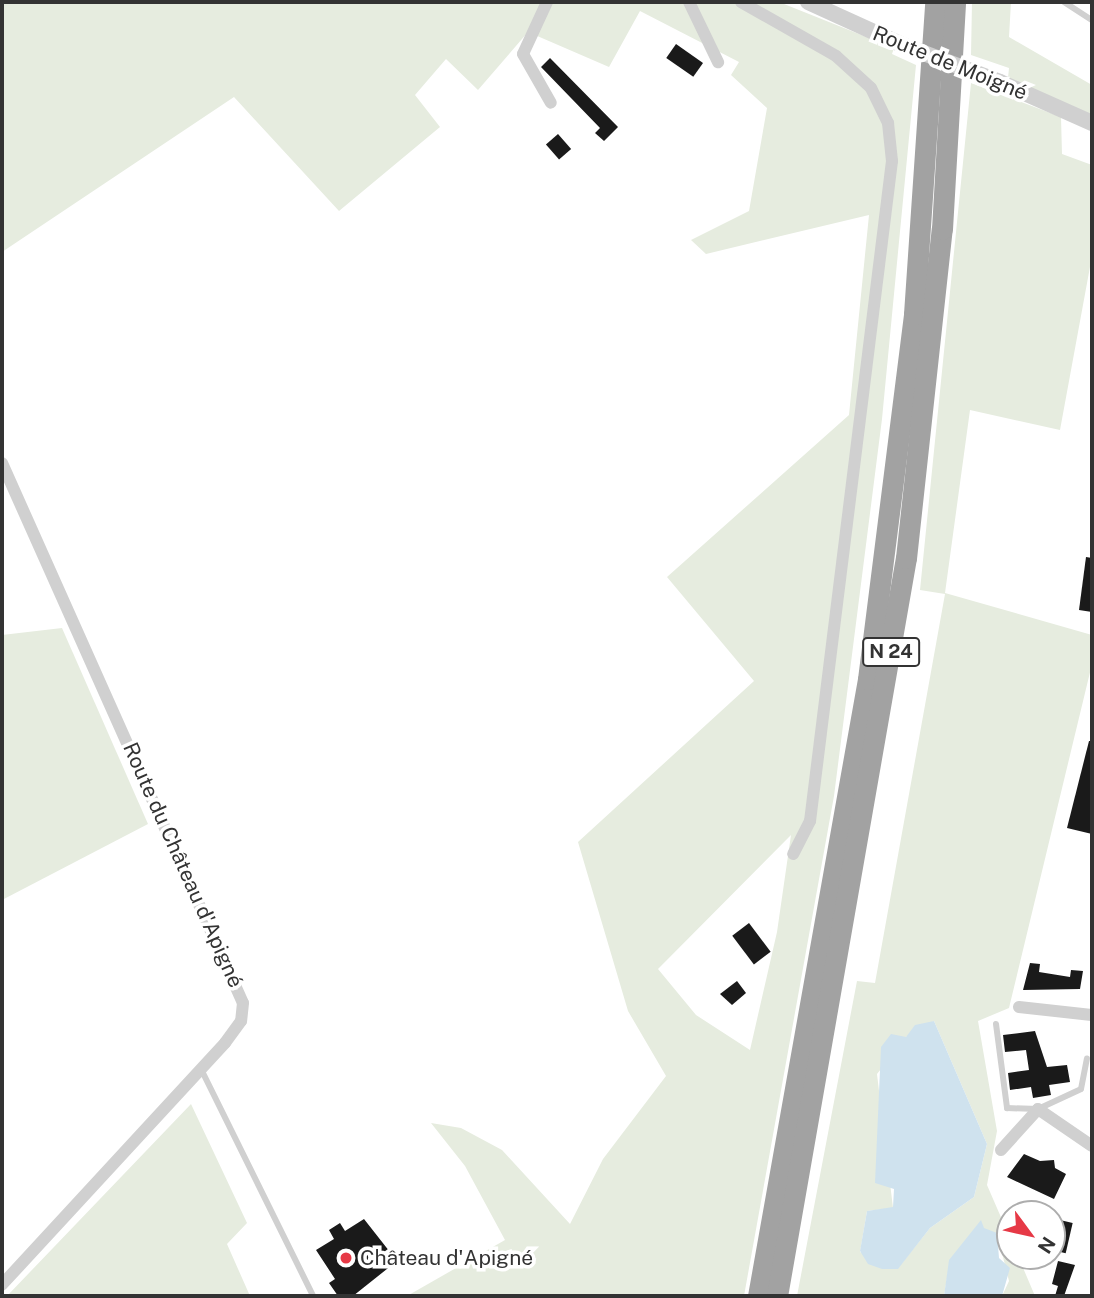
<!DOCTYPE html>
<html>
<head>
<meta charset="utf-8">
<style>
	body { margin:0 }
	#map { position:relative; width:1094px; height:1298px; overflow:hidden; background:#fff; font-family:"Public Sans",sans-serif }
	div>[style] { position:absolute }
	.green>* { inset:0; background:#e6ecdf }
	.water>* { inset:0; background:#cfe2ee }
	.building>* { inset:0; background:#1a1a1a; transform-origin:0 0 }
	.service>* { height:6px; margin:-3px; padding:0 3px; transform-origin:3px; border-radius:3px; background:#d0d0d0 }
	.minor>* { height:12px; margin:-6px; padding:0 6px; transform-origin:6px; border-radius:6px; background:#d0d0d0 }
	.tertiary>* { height:16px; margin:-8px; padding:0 8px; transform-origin:8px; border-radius:8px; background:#d0d0d0 }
	.trunk>* { height:21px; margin:-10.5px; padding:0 10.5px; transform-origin:10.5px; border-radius:10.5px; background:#a2a2a2 }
	.tertiary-bridge>* { height:16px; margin:-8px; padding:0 8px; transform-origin:8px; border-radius:8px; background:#d0d0d0 }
	.dots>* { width:19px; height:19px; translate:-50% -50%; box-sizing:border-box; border:4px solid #fff; border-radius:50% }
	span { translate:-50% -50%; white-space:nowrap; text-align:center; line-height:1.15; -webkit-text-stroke:7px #fff; paint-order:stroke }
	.shield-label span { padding:2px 5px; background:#fff; border:2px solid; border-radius:5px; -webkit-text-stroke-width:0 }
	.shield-label { font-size:19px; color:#333; font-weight:700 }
	.street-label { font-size:21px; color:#333 }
	.poi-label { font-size:21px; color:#333 }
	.left { translate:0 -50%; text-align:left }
	.frame { position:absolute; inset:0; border:4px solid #333; pointer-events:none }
	.north { position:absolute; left:996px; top:1200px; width:70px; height:70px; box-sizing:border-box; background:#fff; border:2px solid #adadad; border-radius:50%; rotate:123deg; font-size:19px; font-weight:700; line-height:28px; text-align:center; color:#333 }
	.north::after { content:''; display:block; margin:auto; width:24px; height:32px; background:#e63946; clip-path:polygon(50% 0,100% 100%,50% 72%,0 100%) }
</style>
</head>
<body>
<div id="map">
	<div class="green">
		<div style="clip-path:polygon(evenodd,2px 2px,779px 2px,894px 48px,892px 54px,916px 65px,882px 419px,834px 796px,744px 1296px,407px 1296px,505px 1240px,465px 1166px,431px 1123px,461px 1128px,502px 1150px,570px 1224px,603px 1159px,666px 1076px,628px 1011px,578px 842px,754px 681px,667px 577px,849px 415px,869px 215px,706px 254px,691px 240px,749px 211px,767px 108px,731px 75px,739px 62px,640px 11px,609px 67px,528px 32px,478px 90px,446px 59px,415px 95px,440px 127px,339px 211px,234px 97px,2px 252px,2px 2px,791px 835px,777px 932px,750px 1050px,696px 1015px,658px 969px,791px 835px)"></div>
		<div style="clip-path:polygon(972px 2px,1011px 2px,1009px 37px,1092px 85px,1092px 115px,1008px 78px,1009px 68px,971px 55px)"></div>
		<div style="clip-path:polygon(evenodd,971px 83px,1061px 117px,1062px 154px,1092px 165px,1092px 256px,1060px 430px,970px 410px,945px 593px,1092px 635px,1092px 664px,1009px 1008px,978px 1021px,997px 1131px,987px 1185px,1010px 1238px,1010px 1256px,1018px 1256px,1035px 1296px,1002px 1296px,1009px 1281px,1000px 1245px,950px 1260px,944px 1296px,797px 1296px,857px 981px,875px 983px,945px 594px,920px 590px,971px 83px,934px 1021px,987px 1144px,974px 1197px,930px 1228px,898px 1268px,860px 1252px,867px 1211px,893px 1208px,877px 1074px,906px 1037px,934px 1021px)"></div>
		<div style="clip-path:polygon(62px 628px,148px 824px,2px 900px,2px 635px)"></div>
		<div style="clip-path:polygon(191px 1104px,247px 1223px,227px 1244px,250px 1296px,7px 1296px)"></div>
	</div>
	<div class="water">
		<div style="clip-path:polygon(934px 1021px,987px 1144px,974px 1197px,930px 1228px,898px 1269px,882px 1269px,868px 1264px,860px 1251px,867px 1211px,893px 1207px,894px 1189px,875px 1183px,881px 1047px,891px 1034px,906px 1037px,915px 1025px)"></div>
		<div style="clip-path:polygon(981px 1220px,984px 1228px,997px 1233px,999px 1258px,1010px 1268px,1002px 1296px,944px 1296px,949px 1260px)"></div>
	</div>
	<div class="building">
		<div style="left:676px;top:44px;width:33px;height:17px;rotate:35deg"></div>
		<div style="clip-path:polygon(550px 58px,618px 127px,604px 141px,595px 133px,600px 128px,541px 67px)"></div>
		<div style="left:558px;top:134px;width:20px;height:16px;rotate:49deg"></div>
		<div style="clip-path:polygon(1086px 557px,1092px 558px,1092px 612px,1079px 610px)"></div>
		<div style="clip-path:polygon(1089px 741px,1092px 741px,1092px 834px,1067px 828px)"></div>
		<div style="left:749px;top:923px;width:36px;height:21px;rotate:53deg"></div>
		<div style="clip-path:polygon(1030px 963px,1040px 964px,1039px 972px,1070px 977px,1071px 970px,1083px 971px,1080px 989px,1023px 990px)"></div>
		<div style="clip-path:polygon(737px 981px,746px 993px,732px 1005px,720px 994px)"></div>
		<div style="clip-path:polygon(1035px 1031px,1047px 1067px,1067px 1065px,1070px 1082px,1049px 1085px,1051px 1095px,1033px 1098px,1031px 1087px,1010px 1090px,1008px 1073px,1029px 1070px,1026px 1050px,1005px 1052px,1003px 1035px)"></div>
		<div style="clip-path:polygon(1024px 1154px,1040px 1161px,1054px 1160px,1055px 1168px,1066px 1174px,1054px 1199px,1007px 1177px)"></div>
		<div style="clip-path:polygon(364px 1219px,397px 1261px,353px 1296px,338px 1296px,329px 1283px,335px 1279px,316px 1250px,334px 1239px,329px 1230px,340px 1223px,345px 1231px)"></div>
		<div style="left:1060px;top:1220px;width:13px;height:31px;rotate:13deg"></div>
		<div style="clip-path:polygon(1058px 1261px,1075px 1265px,1064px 1296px,1055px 1296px,1058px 1286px,1052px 1284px)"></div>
	</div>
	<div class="service">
		<div style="left:1064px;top:2px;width:33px;rotate:33deg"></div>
		<div style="left:996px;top:1024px;width:85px;rotate:82.5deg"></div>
		<div style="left:1007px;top:1108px;width:31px;rotate:2deg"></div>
		<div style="left:1038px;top:1109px;width:47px;rotate:-24.9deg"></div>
		<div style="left:1081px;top:1089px;width:31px;rotate:-79deg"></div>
		<div style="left:201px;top:1069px;width:253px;rotate:63.7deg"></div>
	</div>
	<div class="minor">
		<div style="left:547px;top:2px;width:57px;rotate:114.8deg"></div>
		<div style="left:523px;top:54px;width:56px;rotate:60.3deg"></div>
		<div style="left:689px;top:2px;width:67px;rotate:64.2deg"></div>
		<div style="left:741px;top:2px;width:109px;rotate:29.6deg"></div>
		<div style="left:836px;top:56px;width:47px;rotate:42.4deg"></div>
		<div style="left:871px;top:88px;width:39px;rotate:64deg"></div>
		<div style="left:888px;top:123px;width:38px;rotate:84deg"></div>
		<div style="left:892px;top:161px;width:665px;rotate:97.08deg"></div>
		<div style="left:810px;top:821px;width:37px;rotate:117deg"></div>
		<div style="left:2px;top:463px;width:591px;rotate:65.95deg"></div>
		<div style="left:243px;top:1003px;width:18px;rotate:96deg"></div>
		<div style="left:241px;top:1021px;width:27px;rotate:126deg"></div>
		<div style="left:225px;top:1043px;width:329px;rotate:132.7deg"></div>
		<div style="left:1019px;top:1007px;width:73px;rotate:6.3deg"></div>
		<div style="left:1001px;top:1150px;width:55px;rotate:-47.9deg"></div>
		<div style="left:1038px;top:1109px;width:65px;rotate:34.4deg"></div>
	</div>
	<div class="tertiary">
		<div style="left:808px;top:2px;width:101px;rotate:24.5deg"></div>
		<div style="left:1000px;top:82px;width:101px;rotate:24deg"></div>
	</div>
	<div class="trunk">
		<div style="left:758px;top:1296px;width:627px;rotate:-79.89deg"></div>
		<div style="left:868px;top:679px;width:368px;rotate:-82.8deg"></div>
		<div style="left:914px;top:314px;width:313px;rotate:-86.1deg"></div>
		<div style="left:777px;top:1296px;width:749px;rotate:-80.09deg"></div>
		<div style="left:906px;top:558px;width:331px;rotate:-83.8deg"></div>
		<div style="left:942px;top:229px;width:227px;rotate:-86.7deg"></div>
	</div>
	<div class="tertiary-bridge">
		<div style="left:900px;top:44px;width:107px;rotate:20.8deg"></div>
	</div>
	<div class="dots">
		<div style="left:346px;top:1258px;background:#e63946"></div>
	</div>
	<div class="shield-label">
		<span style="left:891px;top:652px">N 24</span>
	</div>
	<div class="street-label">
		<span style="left:950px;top:63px;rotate:22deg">Route de Moigné</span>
		<span style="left:183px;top:865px;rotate:66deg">Route du Château d'Apigné</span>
	</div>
	<div class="poi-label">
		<span class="left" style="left:360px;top:1258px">Château d'Apigné</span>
	</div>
	<div class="frame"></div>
	<div class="north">N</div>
</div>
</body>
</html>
